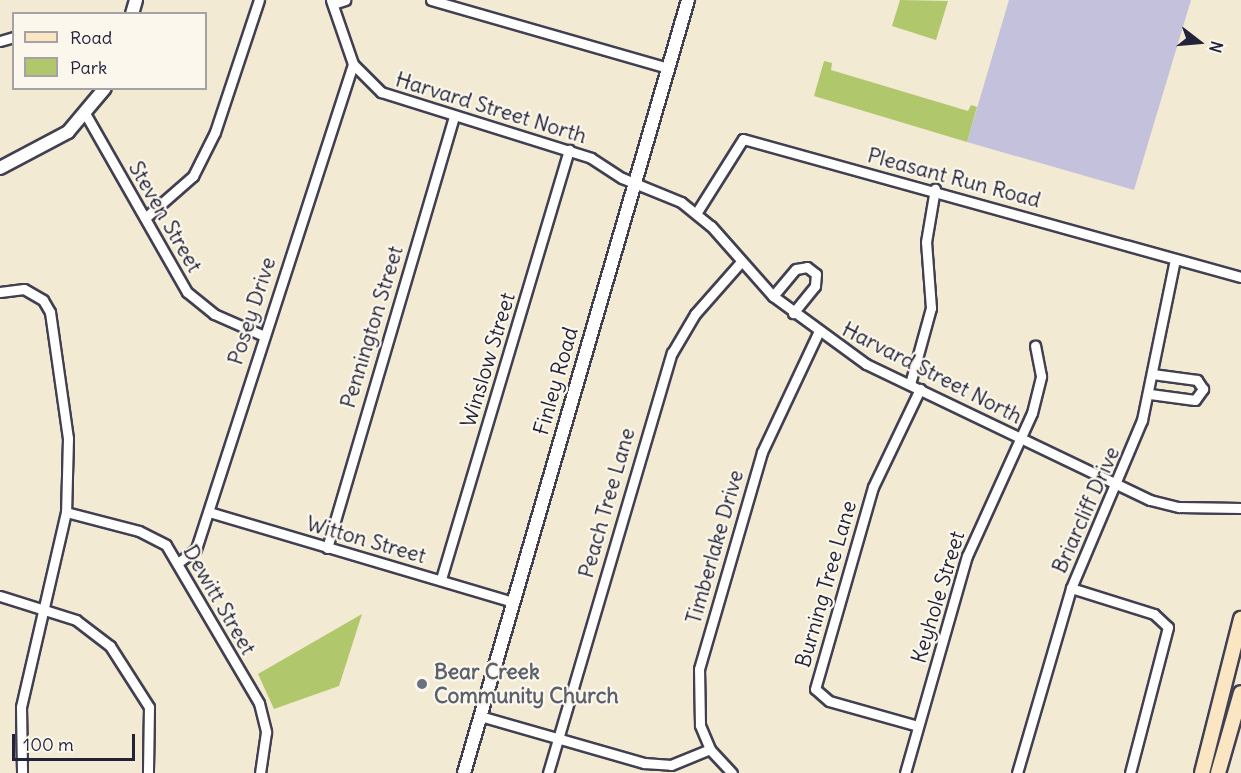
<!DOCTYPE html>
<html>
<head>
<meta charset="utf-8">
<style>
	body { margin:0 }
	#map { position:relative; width:1241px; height:773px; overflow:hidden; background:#f2ead2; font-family:Delius,sans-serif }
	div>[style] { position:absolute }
	.industrial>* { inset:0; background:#c3c1db }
	.green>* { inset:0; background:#b0c76c }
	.roads { filter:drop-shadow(2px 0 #414052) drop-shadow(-2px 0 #414052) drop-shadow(0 2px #414052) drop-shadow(0 -2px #414052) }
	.minor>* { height:9px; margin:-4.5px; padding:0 4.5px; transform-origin:4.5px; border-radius:4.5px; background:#fff }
	.tertiary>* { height:12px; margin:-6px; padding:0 6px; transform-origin:6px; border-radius:6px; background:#fff }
	.secondary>* { height:14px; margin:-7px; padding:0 7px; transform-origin:7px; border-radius:7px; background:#fbe6c4 }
	.dots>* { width:16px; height:16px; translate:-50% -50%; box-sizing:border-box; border:3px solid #fbf7ec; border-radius:50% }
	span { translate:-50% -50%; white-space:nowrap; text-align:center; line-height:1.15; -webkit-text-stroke:4.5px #fbf7ec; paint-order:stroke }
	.street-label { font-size:21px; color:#22223b }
	.worship-label { font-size:21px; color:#5b616d; font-weight:700 }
	.left { translate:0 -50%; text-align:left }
	.legend { position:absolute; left:12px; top:12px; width:195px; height:78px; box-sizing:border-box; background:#fbf7ec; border:2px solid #a4a2a5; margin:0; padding:8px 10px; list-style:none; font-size:18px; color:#22223b }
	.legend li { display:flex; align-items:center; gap:12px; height:30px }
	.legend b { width:30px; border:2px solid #a4a2a5 }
	.north { position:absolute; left:1169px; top:12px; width:60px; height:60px; -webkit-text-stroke:4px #fbf7ec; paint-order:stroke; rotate:106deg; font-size:16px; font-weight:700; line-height:24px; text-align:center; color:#22223b }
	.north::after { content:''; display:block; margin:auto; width:21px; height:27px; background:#22223b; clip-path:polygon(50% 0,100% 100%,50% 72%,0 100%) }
	.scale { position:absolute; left:12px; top:734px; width:123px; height:27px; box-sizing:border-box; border:3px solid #22223b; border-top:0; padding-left:8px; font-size:18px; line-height:21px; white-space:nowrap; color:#22223b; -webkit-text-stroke:4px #fbf7ec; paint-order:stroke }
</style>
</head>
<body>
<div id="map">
	<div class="industrial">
		<div style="clip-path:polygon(1009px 0,1191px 0,1134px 190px,967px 142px)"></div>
	</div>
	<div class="green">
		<div style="clip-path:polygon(900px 0,948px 1px,936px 40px,892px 26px)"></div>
		<div style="clip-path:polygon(824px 61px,832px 63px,831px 70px,968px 111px,971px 105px,977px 107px,967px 142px,814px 96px)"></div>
		<div style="clip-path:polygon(362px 614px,339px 686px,274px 709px,258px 674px)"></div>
	</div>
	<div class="roads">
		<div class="minor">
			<div style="left:331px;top:0;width:68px;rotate:71deg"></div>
			<div style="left:353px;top:64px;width:40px;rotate:45deg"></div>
			<div style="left:381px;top:92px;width:220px;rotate:17.4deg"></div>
			<div style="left:591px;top:158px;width:37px;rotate:33deg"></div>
			<div style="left:622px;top:178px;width:64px;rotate:22.1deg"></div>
			<div style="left:681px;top:202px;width:38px;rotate:39deg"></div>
			<div style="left:711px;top:226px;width:94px;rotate:48.5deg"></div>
			<div style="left:773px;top:296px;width:115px;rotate:36.2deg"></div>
			<div style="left:866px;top:364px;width:315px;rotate:25.6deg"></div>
			<div style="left:1150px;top:500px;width:30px;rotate:14deg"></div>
			<div style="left:1179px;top:507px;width:62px;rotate:0.9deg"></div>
			<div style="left:431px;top:0;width:247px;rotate:16deg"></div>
			<div style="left:333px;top:4px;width:13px;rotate:-18deg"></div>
			<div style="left:0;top:41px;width:15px;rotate:-16deg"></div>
			<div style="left:86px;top:115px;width:204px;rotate:60.3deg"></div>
			<div style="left:187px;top:292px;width:35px;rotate:39deg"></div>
			<div style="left:214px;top:314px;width:52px;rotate:23.6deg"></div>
			<div style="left:697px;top:212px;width:86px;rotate:-57.8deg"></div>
			<div style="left:743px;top:139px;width:517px;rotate:15.49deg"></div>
			<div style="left:145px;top:218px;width:64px;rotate:-41.2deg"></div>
			<div style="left:193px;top:176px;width:49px;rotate:-63.4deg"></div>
			<div style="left:215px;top:132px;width:139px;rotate:-71.6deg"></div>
			<div style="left:0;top:292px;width:24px;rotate:-7deg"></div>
			<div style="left:24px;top:289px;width:22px;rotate:30deg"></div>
			<div style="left:43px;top:300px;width:14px;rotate:60deg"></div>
			<div style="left:50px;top:312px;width:127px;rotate:81.9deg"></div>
			<div style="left:68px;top:438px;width:74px;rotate:91.5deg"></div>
			<div style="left:66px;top:512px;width:200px;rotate:103deg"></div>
			<div style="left:21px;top:707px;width:66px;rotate:89.1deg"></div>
			<div style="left:773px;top:296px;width:35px;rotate:-50deg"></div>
			<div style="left:796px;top:269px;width:11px;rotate:-10deg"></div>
			<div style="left:807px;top:267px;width:11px;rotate:38deg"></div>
			<div style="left:816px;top:274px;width:12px;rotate:95deg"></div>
			<div style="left:815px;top:286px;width:35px;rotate:129deg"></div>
			<div style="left:910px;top:384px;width:79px;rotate:-74.6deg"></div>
			<div style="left:931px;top:308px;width:66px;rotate:-94.3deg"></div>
			<div style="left:926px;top:242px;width:54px;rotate:-80.4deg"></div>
			<div style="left:1150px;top:394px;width:45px;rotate:7.6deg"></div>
			<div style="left:1195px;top:400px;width:14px;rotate:-54deg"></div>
			<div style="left:1203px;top:389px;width:11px;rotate:-124deg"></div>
			<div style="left:1197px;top:380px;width:45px;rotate:-172.4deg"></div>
			<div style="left:66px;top:512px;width:75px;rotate:14.6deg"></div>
			<div style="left:139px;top:531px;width:30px;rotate:27deg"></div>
			<div style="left:166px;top:545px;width:183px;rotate:59.5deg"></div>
			<div style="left:259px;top:703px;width:30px;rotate:76deg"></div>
			<div style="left:266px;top:732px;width:41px;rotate:98.3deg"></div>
			<div style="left:209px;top:512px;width:317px;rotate:16.5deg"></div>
			<div style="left:327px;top:548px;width:449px;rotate:-73.6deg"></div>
			<div style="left:179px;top:562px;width:21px;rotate:-37deg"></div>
			<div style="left:196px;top:549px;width:510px;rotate:-72.06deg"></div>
			<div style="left:441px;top:579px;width:448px;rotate:-73.4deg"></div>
			<div style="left:1071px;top:588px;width:87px;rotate:17.4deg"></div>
			<div style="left:1154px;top:614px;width:19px;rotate:43deg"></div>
			<div style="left:1168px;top:627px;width:151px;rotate:104.6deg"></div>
			<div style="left:0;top:596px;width:80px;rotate:17.5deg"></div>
			<div style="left:76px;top:620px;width:43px;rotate:37.4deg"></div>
			<div style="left:110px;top:646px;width:72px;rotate:57.4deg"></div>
			<div style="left:149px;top:707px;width:66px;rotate:90.9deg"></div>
			<div style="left:480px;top:716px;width:171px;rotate:16deg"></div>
			<div style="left:644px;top:763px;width:27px;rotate:4deg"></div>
			<div style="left:671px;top:765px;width:42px;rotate:-22.3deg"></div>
			<div style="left:918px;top:726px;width:92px;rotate:-164.3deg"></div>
			<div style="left:829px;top:701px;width:18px;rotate:-139deg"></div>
			<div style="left:815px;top:689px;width:210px;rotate:-74deg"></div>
			<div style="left:873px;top:487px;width:109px;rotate:-64.4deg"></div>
			<div style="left:548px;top:773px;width:438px;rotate:-73.6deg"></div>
			<div style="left:672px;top:353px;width:45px;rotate:-59.5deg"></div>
			<div style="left:695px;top:314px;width:68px;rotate:-48.6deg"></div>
			<div style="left:732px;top:773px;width:33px;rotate:-133deg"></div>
			<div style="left:710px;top:749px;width:26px;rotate:-113deg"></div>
			<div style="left:700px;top:725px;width:56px;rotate:-91deg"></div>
			<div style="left:699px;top:669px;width:226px;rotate:-73.8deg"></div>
			<div style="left:762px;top:452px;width:132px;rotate:-64.8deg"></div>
			<div style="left:905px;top:773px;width:226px;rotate:-74.1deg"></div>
			<div style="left:967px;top:556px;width:157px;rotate:-65.6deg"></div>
			<div style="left:1032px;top:413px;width:38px;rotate:-76deg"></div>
			<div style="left:1041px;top:376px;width:31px;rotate:-101deg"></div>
			<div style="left:1017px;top:773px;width:193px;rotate:-73.7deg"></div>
			<div style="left:1071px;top:588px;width:182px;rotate:-67.1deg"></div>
			<div style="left:1142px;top:420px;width:164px;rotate:-78.4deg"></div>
		</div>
		<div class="tertiary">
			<div style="left:132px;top:14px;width:15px;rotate:-74deg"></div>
			<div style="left:0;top:168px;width:77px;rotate:-27.9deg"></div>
			<div style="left:68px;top:132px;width:57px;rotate:-49.9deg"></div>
			<div style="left:464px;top:773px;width:805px;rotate:-73.84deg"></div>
		</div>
		<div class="secondary">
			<div style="left:1202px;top:773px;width:159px;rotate:-75.8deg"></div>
			<div style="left:1218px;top:773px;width:83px;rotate:-74deg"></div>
		</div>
	</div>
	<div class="dots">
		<div style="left:422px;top:684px;background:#6b7280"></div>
	</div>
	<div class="street-label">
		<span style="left:491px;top:108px;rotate:17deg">Harvard Street North</span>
		<span style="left:954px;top:178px;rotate:15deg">Pleasant Run Road</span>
		<span style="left:165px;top:217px;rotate:60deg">Steven Street</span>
		<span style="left:252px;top:311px;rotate:-72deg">Posey Drive</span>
		<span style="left:372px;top:327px;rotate:-73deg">Pennington Street</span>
		<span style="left:488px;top:360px;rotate:-73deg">Winslow Street</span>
		<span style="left:932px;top:373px;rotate:27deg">Harvard Street North</span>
		<span style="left:556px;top:381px;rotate:-74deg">Finley Road</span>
		<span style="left:607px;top:503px;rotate:-74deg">Peach Tree Lane</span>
		<span style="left:1086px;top:510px;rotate:-66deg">Briarcliff Drive</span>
		<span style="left:366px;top:540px;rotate:16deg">Witton Street</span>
		<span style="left:715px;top:547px;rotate:-74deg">Timberlake Drive</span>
		<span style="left:826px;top:584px;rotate:-74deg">Burning Tree Lane</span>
		<span style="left:938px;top:597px;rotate:-73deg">Keyhole Street</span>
		<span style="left:219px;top:600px;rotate:60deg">Dewitt Street</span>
	</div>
	<div class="worship-label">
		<span class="left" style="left:434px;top:684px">Bear Creek<br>Community Church</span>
	</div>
	<ul class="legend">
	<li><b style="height:8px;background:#fbe6c4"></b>Road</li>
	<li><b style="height:16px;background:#b0c76c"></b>Park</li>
	</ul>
	<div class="north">N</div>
	<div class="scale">100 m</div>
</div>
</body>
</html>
